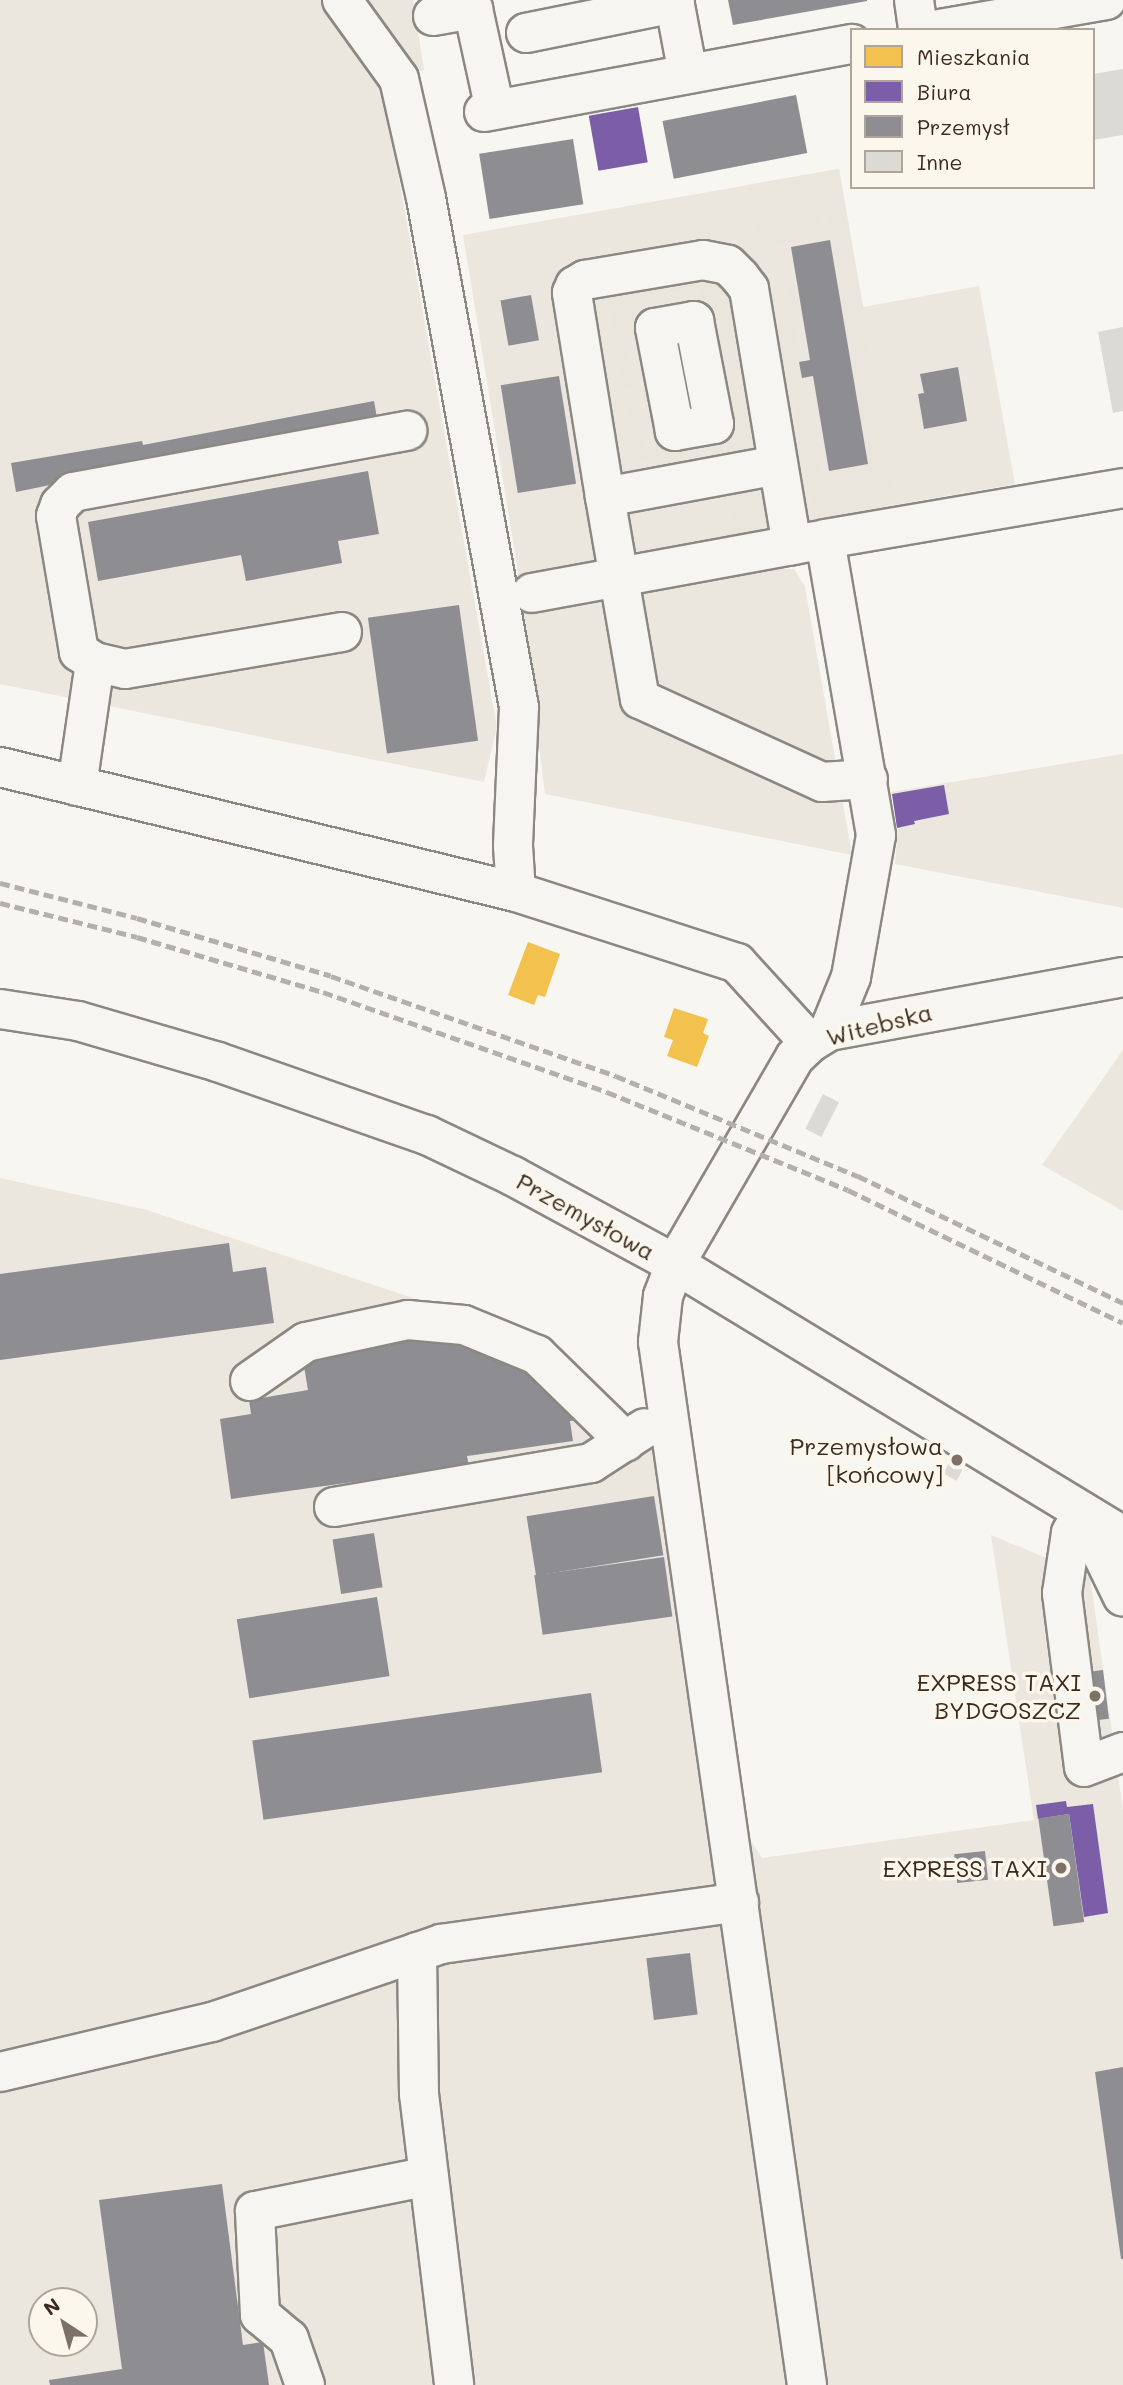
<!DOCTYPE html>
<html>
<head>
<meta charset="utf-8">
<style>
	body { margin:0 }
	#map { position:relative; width:1123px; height:2385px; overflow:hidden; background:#f8f6f0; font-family:Mali,sans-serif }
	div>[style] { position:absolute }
	.built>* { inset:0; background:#ebe6de }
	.green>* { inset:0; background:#eae6dd }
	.homes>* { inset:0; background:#f2c14e }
	.offices>* { inset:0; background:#7b5ea7; transform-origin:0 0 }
	.industry>* { inset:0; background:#8d8d92; transform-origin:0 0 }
	.building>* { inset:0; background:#dcdad5; transform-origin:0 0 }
	.roads { filter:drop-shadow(2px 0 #8b8781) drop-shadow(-2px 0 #8b8781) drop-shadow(0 2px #8b8781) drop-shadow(0 -2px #8b8781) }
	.minor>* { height:38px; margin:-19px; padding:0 19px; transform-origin:19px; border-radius:19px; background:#f6f5f1 }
	.rail>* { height:5px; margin-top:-2.5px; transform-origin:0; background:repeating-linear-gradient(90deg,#b3b0ac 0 10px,transparent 0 15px) }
	.dots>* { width:19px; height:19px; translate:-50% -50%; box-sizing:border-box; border:4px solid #fbf7ec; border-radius:50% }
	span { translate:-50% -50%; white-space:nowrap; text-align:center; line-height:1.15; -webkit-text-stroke:7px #fbf7ec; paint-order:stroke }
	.street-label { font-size:24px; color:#3b2a1e }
	.poi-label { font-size:24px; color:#3b2a1e }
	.right { translate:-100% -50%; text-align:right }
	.legend { position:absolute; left:850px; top:28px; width:245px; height:161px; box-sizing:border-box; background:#fbf7ec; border:2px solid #aea59a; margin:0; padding:9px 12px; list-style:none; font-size:21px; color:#3b2a1e }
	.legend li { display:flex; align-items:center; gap:14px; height:35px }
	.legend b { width:35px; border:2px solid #aea59a }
	.north { position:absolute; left:28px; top:2287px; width:70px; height:70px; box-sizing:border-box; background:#fbf7ec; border:2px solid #aea59a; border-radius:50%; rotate:324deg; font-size:19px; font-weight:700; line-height:28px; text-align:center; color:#3b2a1e }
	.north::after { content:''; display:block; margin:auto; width:24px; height:32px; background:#7d7168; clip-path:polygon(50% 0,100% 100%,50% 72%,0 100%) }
</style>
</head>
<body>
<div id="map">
	<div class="built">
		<div style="clip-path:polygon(0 0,413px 0,424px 70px,382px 84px,497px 727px,484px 782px,0 684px)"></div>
		<div style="clip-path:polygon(839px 169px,863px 307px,979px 286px,1015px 484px,763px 528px,770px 569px,794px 569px,805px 587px,852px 855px,545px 794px,518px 572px,463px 235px)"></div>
		<div style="clip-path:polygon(1123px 754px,1123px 908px,895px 864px,898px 827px,891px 792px)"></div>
		<div style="clip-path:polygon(1123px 1050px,1123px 1211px,1042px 1165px)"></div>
		<div style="clip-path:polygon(evenodd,0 1178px,147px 1210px,540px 1340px,660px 1452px,704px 1768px,762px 1858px,1034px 1820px,991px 1535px,1090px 1576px,1123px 1811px,1123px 2385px,0 2385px,0 1178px,42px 2301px,84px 2301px,84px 2343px,42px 2343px,42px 2301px)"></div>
	</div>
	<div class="green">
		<div style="clip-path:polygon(839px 169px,897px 504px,814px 519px,790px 392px,805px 394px,810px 400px,813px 448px,824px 473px,868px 466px,823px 197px,808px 200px,811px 216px,821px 214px,825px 237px,778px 244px,775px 231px,755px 234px,747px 185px)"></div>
		<div style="clip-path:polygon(787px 249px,798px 308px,792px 316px,799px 336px,797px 344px,783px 355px,774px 299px,787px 297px,779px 250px)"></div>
		<div style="clip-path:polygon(702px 272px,731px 285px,749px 367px,735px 370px,725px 309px,702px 313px,697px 287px,643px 296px,647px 323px,625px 327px,635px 388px,621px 390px,609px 318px,614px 299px,622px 290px)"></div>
		<div style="clip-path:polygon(753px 386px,759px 449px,720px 457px,713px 451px,712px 442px,718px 437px,746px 432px,739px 389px)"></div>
		<div style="clip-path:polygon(639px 406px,646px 449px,677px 444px,683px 452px,681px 462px,676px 466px,661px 468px,638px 457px,632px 446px,625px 408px)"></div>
		<div style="clip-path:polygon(755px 489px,765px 499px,773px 526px,733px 533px,725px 491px)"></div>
	</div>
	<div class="homes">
		<div style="clip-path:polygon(528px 942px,560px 954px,545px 997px,538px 995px,534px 1005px,508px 995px)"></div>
		<div style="clip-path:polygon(674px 1008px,708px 1019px,703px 1033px,709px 1036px,697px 1067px,667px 1056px,673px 1040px,664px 1037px)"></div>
	</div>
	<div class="offices">
		<div style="left:638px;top:107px;width:56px;height:50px;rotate:80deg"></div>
		<div style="clip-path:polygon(944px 785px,949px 814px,914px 821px,915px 824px,897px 828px,892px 794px)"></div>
		<div style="clip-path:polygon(1066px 1801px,1067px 1807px,1093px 1804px,1108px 1913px,1084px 1917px,1069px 1814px,1038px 1819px,1036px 1805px)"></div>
	</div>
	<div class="industry">
		<div style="clip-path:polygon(728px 0,867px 0,867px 1px,733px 25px)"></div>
		<div style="left:796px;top:95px;width:59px;height:136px;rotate:79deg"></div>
		<div style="left:573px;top:139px;width:66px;height:95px;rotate:81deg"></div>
		<div style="clip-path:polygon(830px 240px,868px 464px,829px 471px,813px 376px,802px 378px,799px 362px,810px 360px,791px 247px)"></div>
		<div style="left:531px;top:295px;width:46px;height:31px;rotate:80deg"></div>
		<div style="clip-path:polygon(958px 367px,967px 421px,924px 429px,918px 394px,924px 393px,920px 374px)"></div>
		<div style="left:559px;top:376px;width:109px;height:59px;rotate:81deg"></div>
		<div style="clip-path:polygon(374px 401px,377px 418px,16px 492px,11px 463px,142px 441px,143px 445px)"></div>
		<div style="clip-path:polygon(368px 471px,379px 534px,338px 541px,342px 563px,246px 581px,241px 555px,98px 581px,88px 522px)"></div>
		<div style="left:459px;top:605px;width:137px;height:92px;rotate:82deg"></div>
		<div style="clip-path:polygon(229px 1243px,233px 1272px,266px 1267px,274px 1323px,0 1360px,0 1274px)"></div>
		<div style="clip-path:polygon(454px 1333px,528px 1363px,585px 1419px,570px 1421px,573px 1441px,467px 1456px,469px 1466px,231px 1499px,220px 1419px,251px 1414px,249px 1400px,308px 1390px,302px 1354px)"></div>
		<div style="left:654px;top:1496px;width:60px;height:129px;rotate:81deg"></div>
		<div style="left:374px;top:1533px;width:55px;height:42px;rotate:81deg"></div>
		<div style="left:664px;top:1557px;width:60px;height:131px;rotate:82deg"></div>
		<div style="left:377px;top:1597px;width:80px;height:142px;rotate:81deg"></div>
		<div style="left:1103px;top:1670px;width:49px;height:22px;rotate:83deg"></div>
		<div style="left:591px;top:1693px;width:80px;height:342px;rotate:82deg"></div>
		<div style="left:1069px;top:1814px;width:109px;height:31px;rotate:82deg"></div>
		<div style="left:985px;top:1851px;width:29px;height:31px;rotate:84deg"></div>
		<div style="left:690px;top:1953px;width:62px;height:44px;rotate:83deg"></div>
		<div style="clip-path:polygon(1123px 2067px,1123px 2259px,1121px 2259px,1095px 2072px)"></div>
		<div style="clip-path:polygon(222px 2184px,243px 2345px,263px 2342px,269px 2385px,50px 2385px,49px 2380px,122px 2369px,99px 2200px)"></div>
	</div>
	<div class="building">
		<div style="clip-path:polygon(1123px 69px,1123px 135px,1093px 140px,1093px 74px)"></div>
		<div style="clip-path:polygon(1123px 327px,1123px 411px,1113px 413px,1098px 332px)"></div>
		<div style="left:823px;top:1094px;width:18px;height:39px;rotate:27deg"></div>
		<div style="left:949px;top:1463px;width:15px;height:12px;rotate:28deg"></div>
	</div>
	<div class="roads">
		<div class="minor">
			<div style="left:342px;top:0;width:97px;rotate:54.2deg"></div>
			<div style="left:399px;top:79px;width:122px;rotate:77.2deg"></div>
			<div style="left:426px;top:198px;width:517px;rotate:79.65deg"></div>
			<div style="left:519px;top:707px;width:139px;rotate:92.5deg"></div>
			<div style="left:513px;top:846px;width:46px;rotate:86.3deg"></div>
			<div style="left:674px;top:0;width:75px;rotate:79.3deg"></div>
			<div style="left:914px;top:0;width:30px;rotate:82deg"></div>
			<div style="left:433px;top:16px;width:41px;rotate:-9.9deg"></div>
			<div style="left:473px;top:9px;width:103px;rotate:77.7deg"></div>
			<div style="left:934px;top:30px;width:175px;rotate:-9.9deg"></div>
			<div style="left:526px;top:33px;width:152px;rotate:-11.4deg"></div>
			<div style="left:484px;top:112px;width:374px;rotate:-10.5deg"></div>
			<div style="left:694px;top:321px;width:105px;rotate:79deg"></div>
			<div style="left:714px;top:424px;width:40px;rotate:170deg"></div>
			<div style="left:675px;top:431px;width:105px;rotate:-101deg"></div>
			<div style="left:655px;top:328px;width:40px;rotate:-10deg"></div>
			<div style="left:778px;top:465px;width:176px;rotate:169.5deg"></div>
			<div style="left:605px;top:497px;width:207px;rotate:-99.2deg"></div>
			<div style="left:572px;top:293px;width:8px;rotate:-67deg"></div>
			<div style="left:575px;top:286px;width:12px;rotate:-31deg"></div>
			<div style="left:585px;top:280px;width:120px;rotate:-9.6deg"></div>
			<div style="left:703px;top:260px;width:25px;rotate:11deg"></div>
			<div style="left:728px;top:265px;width:17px;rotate:45deg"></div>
			<div style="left:740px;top:277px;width:15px;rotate:53deg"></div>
			<div style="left:749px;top:289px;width:260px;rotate:80.5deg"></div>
			<div style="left:605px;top:497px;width:205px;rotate:80.2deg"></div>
			<div style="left:640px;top:699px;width:200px;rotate:24.5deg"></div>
			<div style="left:822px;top:782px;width:46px;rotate:-3.7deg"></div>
			<div style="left:532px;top:593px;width:289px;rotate:-10.4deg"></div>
			<div style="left:342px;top:632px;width:220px;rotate:170.3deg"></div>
			<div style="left:125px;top:669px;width:31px;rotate:-167deg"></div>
			<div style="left:95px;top:662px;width:19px;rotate:-148deg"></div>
			<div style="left:79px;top:652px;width:138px;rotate:-99.6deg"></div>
			<div style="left:56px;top:516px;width:12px;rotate:-70deg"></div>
			<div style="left:60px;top:505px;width:18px;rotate:-45deg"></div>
			<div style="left:73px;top:492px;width:340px;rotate:-10.4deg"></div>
			<div style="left:0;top:767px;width:531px;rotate:13.62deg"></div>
			<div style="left:516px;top:892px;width:232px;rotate:17.8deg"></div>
			<div style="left:737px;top:963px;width:108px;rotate:47.6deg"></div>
			<div style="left:77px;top:786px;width:125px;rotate:-81.7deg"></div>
			<div style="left:0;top:1009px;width:79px;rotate:8.7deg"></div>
			<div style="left:78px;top:1021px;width:146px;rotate:16.3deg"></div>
			<div style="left:218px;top:1062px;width:221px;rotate:19.3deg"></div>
			<div style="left:427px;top:1135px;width:95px;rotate:25.5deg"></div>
			<div style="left:513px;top:1176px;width:184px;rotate:28.5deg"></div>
			<div style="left:675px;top:1264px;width:524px;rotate:31.26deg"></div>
			<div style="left:829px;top:1031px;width:58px;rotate:-67.8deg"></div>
			<div style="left:851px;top:977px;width:144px;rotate:-80deg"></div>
			<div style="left:876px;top:835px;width:300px;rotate:-99.8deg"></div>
			<div style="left:825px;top:539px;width:302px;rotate:-9.7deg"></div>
			<div style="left:250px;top:1381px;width:68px;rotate:-34.9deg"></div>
			<div style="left:306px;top:1342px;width:104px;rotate:-12.2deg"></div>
			<div style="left:408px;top:1320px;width:56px;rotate:5.1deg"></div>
			<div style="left:464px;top:1325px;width:79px;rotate:22.3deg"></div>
			<div style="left:537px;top:1355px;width:124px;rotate:44.3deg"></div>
			<div style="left:334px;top:1507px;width:261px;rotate:-9.7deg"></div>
			<div style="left:591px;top:1463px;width:64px;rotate:-32.9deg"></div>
			<div style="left:1082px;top:1513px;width:23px;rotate:119deg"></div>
			<div style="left:1071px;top:1533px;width:61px;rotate:98.5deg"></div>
			<div style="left:1062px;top:1593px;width:175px;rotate:82.8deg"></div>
			<div style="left:1084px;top:1767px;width:42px;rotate:-21deg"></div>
			<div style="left:1082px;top:1513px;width:93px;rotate:64deg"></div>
			<div style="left:417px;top:1952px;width:142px;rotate:89.2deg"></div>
			<div style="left:419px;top:2094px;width:293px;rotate:83.1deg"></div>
			<div style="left:0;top:2072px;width:218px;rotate:-13.3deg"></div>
			<div style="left:212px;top:2022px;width:242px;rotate:-18.8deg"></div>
			<div style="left:441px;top:1944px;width:301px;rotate:-8deg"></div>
			<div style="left:305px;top:2385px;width:49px;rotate:-109.2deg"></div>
			<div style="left:289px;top:2339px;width:38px;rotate:-140deg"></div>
			<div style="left:260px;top:2315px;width:104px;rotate:-92.8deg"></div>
			<div style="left:255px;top:2211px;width:177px;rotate:-11.4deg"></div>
			<div style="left:807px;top:2385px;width:1054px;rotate:-98.13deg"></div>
			<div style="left:658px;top:1342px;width:46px;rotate:-83.8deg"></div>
			<div style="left:663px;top:1296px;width:34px;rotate:-69deg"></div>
			<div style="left:675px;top:1264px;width:239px;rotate:-59.9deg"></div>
			<div style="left:795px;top:1057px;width:21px;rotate:-43deg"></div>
			<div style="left:810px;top:1043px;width:22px;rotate:-32deg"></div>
			<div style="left:829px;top:1031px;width:299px;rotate:-10.4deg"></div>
		</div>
	</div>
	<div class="rail">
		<div style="left:0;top:883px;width:141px;rotate:14.3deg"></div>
		<div style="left:137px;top:918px;width:202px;rotate:16.6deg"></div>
		<div style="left:331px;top:976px;width:302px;rotate:19.3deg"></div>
		<div style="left:616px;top:1076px;width:262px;rotate:22.5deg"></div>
		<div style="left:858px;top:1176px;width:294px;rotate:25.6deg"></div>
		<div style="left:0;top:903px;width:141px;rotate:13.9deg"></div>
		<div style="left:137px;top:937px;width:194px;rotate:16.5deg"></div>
		<div style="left:323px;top:992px;width:301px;rotate:19.4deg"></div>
		<div style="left:607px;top:1092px;width:260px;rotate:22.1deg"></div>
		<div style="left:848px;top:1190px;width:305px;rotate:25.8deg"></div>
	</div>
	<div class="dots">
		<div style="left:957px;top:1460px;background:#7d7168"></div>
		<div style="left:1095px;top:1696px;background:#7d7168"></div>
		<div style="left:1061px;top:1868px;background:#7d7168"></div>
	</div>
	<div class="street-label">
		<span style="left:879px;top:1024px;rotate:-14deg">Witebska</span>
		<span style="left:586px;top:1216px;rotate:29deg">Przemysłowa</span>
	</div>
	<div class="poi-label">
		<span class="right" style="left:943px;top:1460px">Przemysłowa<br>[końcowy]</span>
		<span class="right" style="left:1081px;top:1696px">EXPRESS TAXI<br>BYDGOSZCZ</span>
		<span class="right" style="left:1047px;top:1868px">EXPRESS TAXI</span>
	</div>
	<ul class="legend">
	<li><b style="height:19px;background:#f2c14e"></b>Mieszkania</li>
	<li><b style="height:19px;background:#7b5ea7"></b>Biura</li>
	<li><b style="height:19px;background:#8d8d92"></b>Przemysł</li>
	<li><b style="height:19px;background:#dcdad5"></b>Inne</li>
	</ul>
	<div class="north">N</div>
</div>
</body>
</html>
